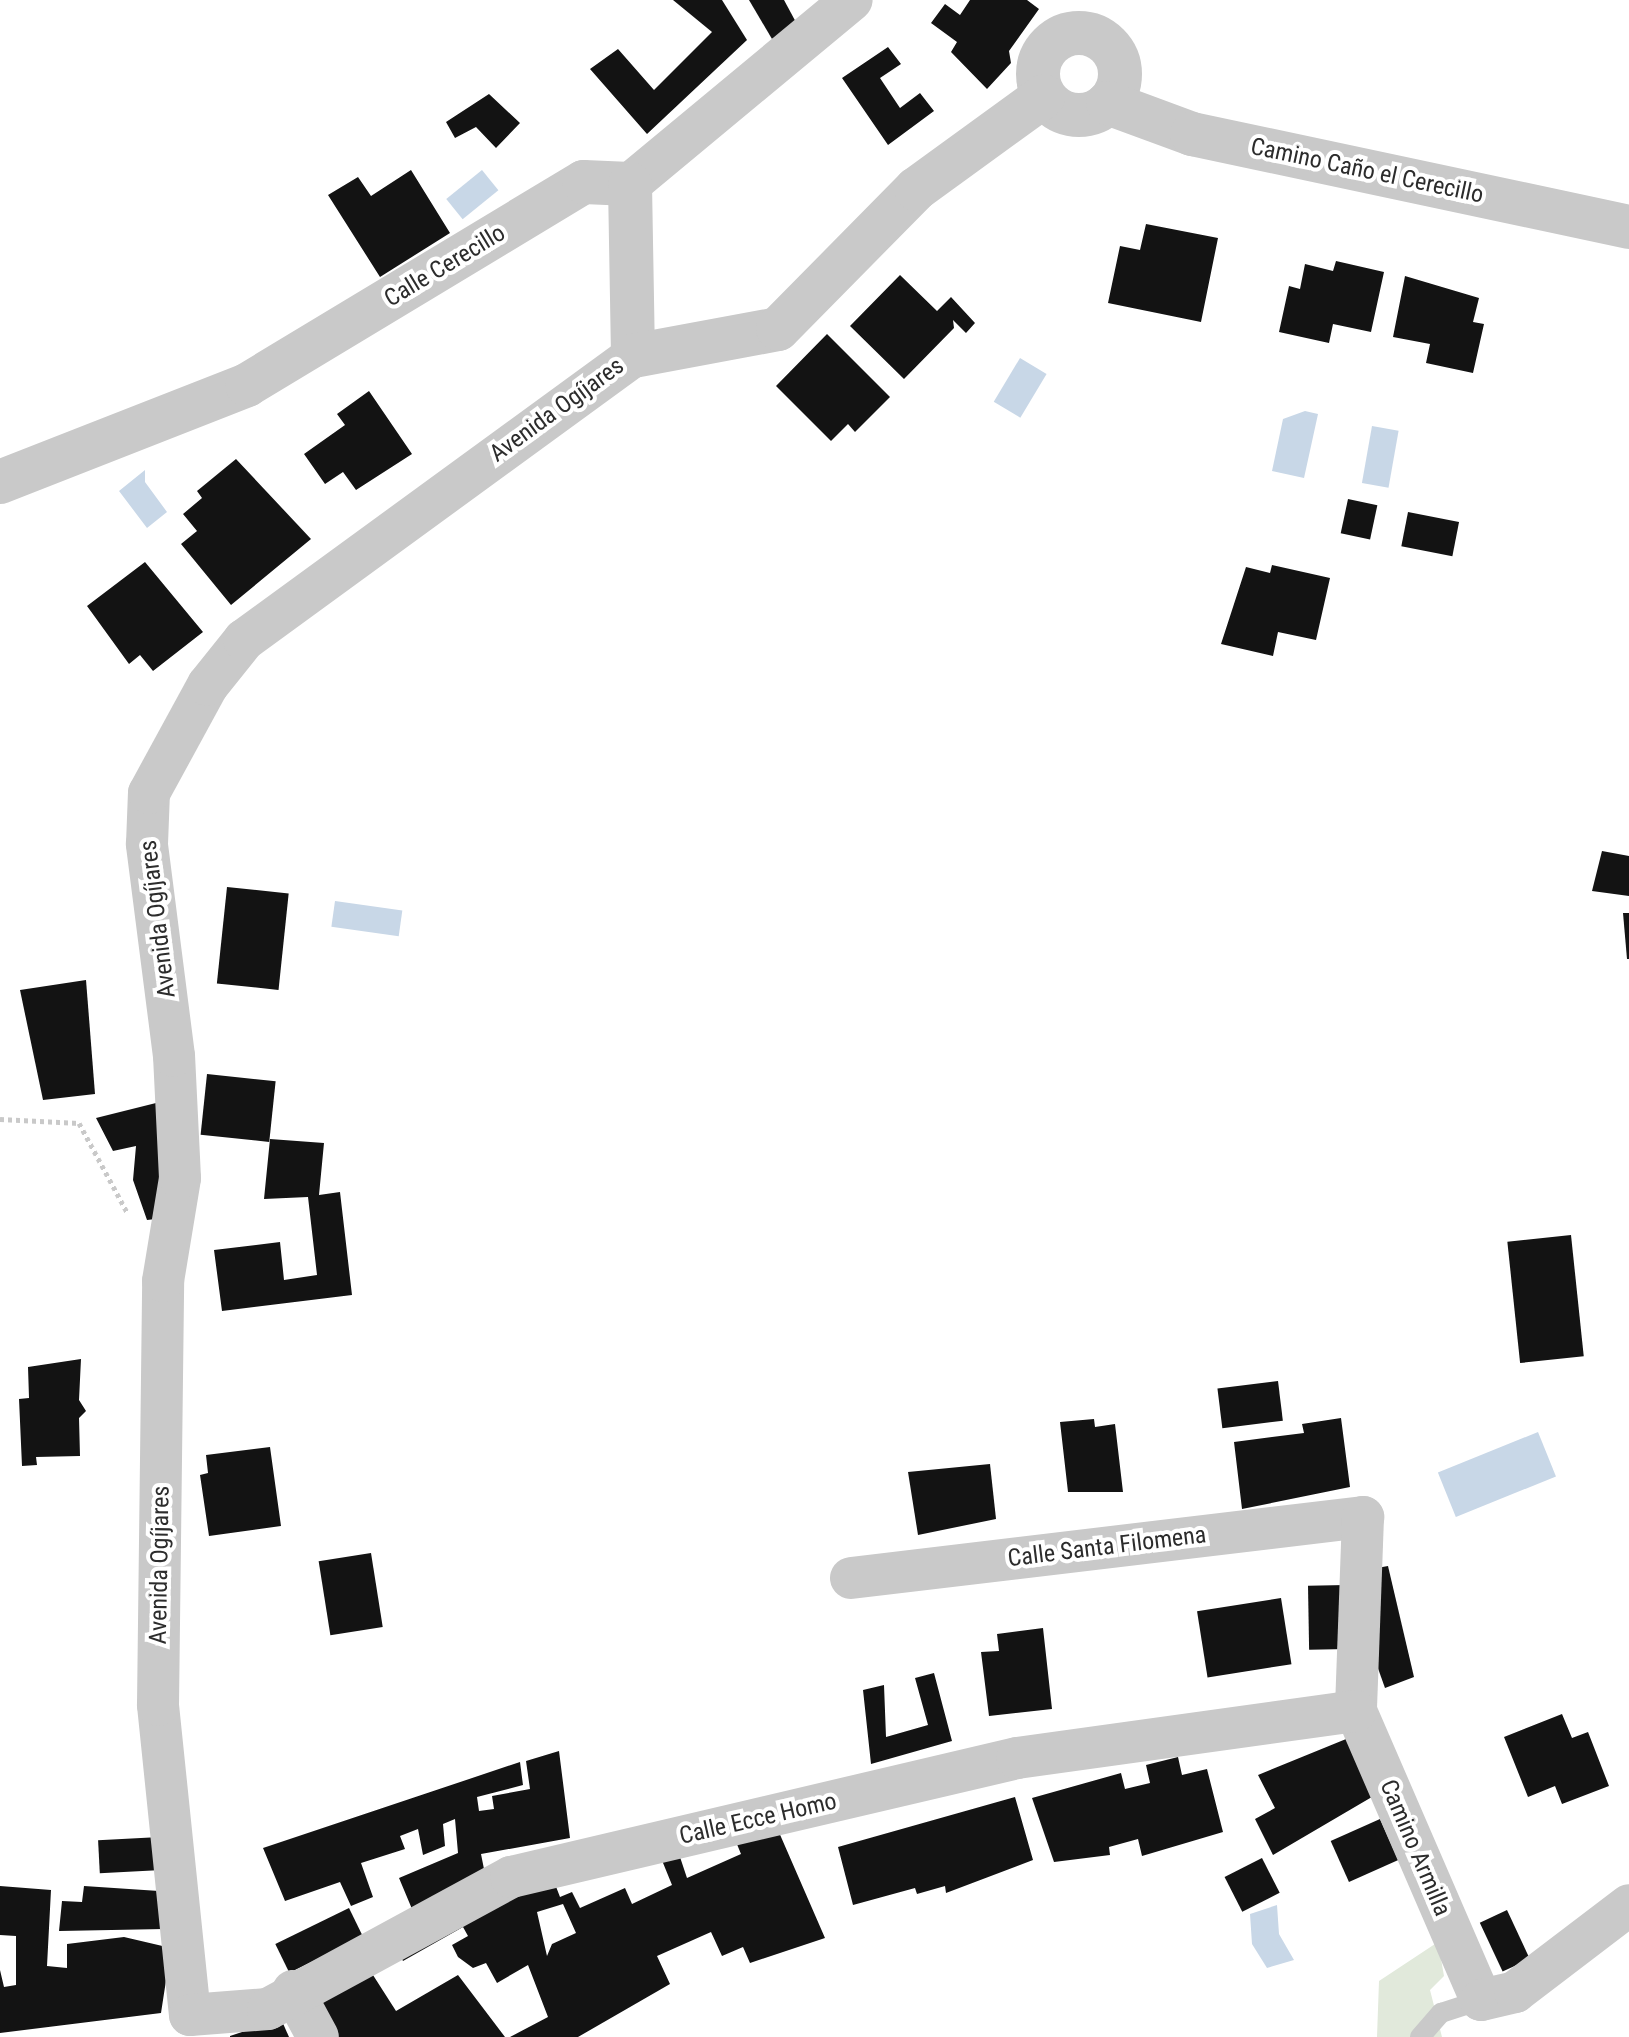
<!DOCTYPE html>
<html>
<head>
<meta charset="utf-8">
<style>
	body { margin:0 }
	#map { position:relative; width:1629px; height:2037px; overflow:hidden; background:#fff; font-family:"Roboto Condensed",sans-serif }
	div>[style] { position:absolute }
	.green>* { inset:0; background:#e1e9db }
	.water>* { inset:0; background:#c8d7e7; transform-origin:0 0 }
	.building>* { inset:0; background:#131313; transform-origin:0 0 }
	.path>* { height:5px; margin-top:-2.5px; transform-origin:0; background:repeating-linear-gradient(90deg,#c9c9c9 0 4px,transparent 0 8px) }
	.service>* { height:20px; margin:-10px; padding:0 10px; transform-origin:10px; border-radius:10px; background:#c9c9c9 }
	.minor>* { height:42px; margin:-21px; padding:0 21px; transform-origin:21px; border-radius:21px; background:#c9c9c9 }
	.tertiary>* { height:44px; margin:-22px; padding:0 22px; transform-origin:22px; border-radius:22px; background:#c9c9c9 }
	.tertiary>.ring { margin:-22px; padding:0; box-sizing:content-box; background:none; border:44px solid #c9c9c9; border-radius:50% }
	span { translate:-50% -50%; white-space:nowrap; text-align:center; line-height:1.15; -webkit-text-stroke:8px #fff; paint-order:stroke }
	.street-label { font-size:24px; color:#2c2c2c }
</style>
</head>
<body>
<div id="map">
	<div class="green">
		<div style="clip-path:polygon(1438px 1942px,1444px 1976px,1430px 1990px,1442px 2037px,1377px 2037px,1379px 1981px)"></div>
	</div>
	<div class="water">
		<div style="left:482px;top:170px;width:26px;height:46px;rotate:51deg"></div>
		<div style="left:1020px;top:358px;width:31px;height:51px;rotate:31deg"></div>
		<div style="clip-path:polygon(1305px 411px,1318px 414px,1304px 478px,1272px 471px,1283px 419px)"></div>
		<div style="left:1372px;top:426px;width:27px;height:58px;rotate:10deg"></div>
		<div style="clip-path:polygon(145px 470px,145px 482px,167px 512px,147px 528px,119px 491px)"></div>
		<div style="left:335px;top:901px;width:68px;height:26px;rotate:8deg"></div>
		<div style="left:1538px;top:1432px;width:48px;height:108px;rotate:68deg"></div>
		<div style="clip-path:polygon(1277px 1905px,1279px 1934px,1294px 1960px,1267px 1968px,1252px 1944px,1250px 1914px)"></div>
	</div>
	<div class="building">
		<div style="clip-path:polygon(673px 0,722px 0,747px 40px,647px 134px,590px 69px,618px 49px,654px 90px,712px 32px)"></div>
		<div style="clip-path:polygon(749px 0,784px 0,798px 26px,772px 39px)"></div>
		<div style="clip-path:polygon(970px 0,1027px 0,1039px 9px,1009px 51px,1011px 63px,987px 89px,951px 52px,957px 42px,931px 23px,945px 4px,960px 15px)"></div>
		<div style="clip-path:polygon(888px 47px,901px 64px,880px 78px,900px 108px,920px 93px,934px 111px,888px 145px,842px 78px)"></div>
		<div style="clip-path:polygon(489px 94px,520px 123px,496px 148px,476px 127px,455px 138px,446px 122px)"></div>
		<div style="clip-path:polygon(411px 170px,450px 233px,380px 277px,328px 195px,358px 177px,371px 196px)"></div>
		<div style="clip-path:polygon(1146px 224px,1218px 238px,1201px 322px,1108px 303px,1120px 246px,1140px 250px)"></div>
		<div style="clip-path:polygon(1336px 261px,1384px 272px,1371px 332px,1333px 324px,1329px 343px,1279px 332px,1289px 286px,1300px 289px,1305px 264px,1333px 271px)"></div>
		<div style="clip-path:polygon(900px 275px,937px 311px,951px 297px,975px 323px,966px 333px,953px 320px,954px 328px,904px 379px,850px 326px)"></div>
		<div style="clip-path:polygon(1405px 276px,1479px 298px,1473px 322px,1484px 324px,1473px 373px,1426px 363px,1430px 344px,1393px 337px)"></div>
		<div style="clip-path:polygon(827px 334px,890px 397px,855px 432px,848px 424px,831px 441px,776px 386px)"></div>
		<div style="clip-path:polygon(369px 391px,412px 454px,356px 490px,343px 472px,325px 484px,304px 454px,345px 425px,337px 414px)"></div>
		<div style="clip-path:polygon(236px 459px,311px 539px,231px 605px,181px 544px,197px 531px,183px 514px,202px 498px,197px 491px)"></div>
		<div style="left:1348px;top:499px;width:30px;height:35px;rotate:12deg"></div>
		<div style="left:1408px;top:512px;width:52px;height:35px;rotate:11deg"></div>
		<div style="clip-path:polygon(145px 562px,203px 632px,153px 671px,140px 655px,129px 664px,87px 606px)"></div>
		<div style="clip-path:polygon(1272px 565px,1330px 578px,1316px 640px,1278px 632px,1273px 656px,1221px 644px,1246px 567px,1270px 573px)"></div>
		<div style="clip-path:polygon(1602px 851px,1629px 856px,1629px 896px,1592px 891px)"></div>
		<div style="left:227px;top:887px;width:62px;height:97px;rotate:6deg"></div>
		<div style="clip-path:polygon(1623px 913px,1629px 913px,1629px 959px,1627px 959px)"></div>
		<div style="clip-path:polygon(86px 980px,95px 1094px,43px 1100px,20px 990px)"></div>
		<div style="left:207px;top:1074px;width:69px;height:61px;rotate:6deg"></div>
		<div style="clip-path:polygon(164px 1101px,165px 1218px,147px 1220px,133px 1180px,136px 1146px,113px 1151px,96px 1118px)"></div>
		<div style="clip-path:polygon(270px 1139px,324px 1143px,319px 1195px,340px 1192px,352px 1295px,222px 1311px,214px 1250px,280px 1242px,284px 1280px,317px 1275px,308px 1197px,264px 1199px)"></div>
		<div style="left:1571px;top:1235px;width:122px;height:64px;rotate:84deg"></div>
		<div style="clip-path:polygon(81px 1359px,79px 1400px,86px 1411px,79px 1418px,80px 1456px,36px 1457px,37px 1465px,22px 1466px,19px 1399px,29px 1398px,28px 1367px)"></div>
		<div style="left:1278px;top:1381px;width:40px;height:61px;rotate:83deg"></div>
		<div style="clip-path:polygon(1341px 1418px,1350px 1487px,1242px 1509px,1234px 1442px,1304px 1433px,1302px 1424px)"></div>
		<div style="clip-path:polygon(1094px 1419px,1095px 1427px,1115px 1424px,1123px 1492px,1068px 1492px,1060px 1422px)"></div>
		<div style="clip-path:polygon(270px 1447px,281px 1526px,209px 1536px,200px 1475px,208px 1473px,206px 1455px)"></div>
		<div style="clip-path:polygon(990px 1464px,996px 1519px,918px 1535px,908px 1472px)"></div>
		<div style="left:371px;top:1553px;width:75px;height:53px;rotate:81deg"></div>
		<div style="clip-path:polygon(1388px 1566px,1414px 1677px,1385px 1688px,1375px 1660px,1377px 1568px)"></div>
		<div style="left:1346px;top:1585px;width:64px;height:38px;rotate:89deg"></div>
		<div style="left:1281px;top:1598px;width:67px;height:85px;rotate:81deg"></div>
		<div style="clip-path:polygon(1043px 1628px,1052px 1709px,989px 1716px,981px 1652px,999px 1651px,997px 1634px)"></div>
		<div style="clip-path:polygon(934px 1673px,952px 1741px,871px 1764px,863px 1690px,884px 1685px,886px 1737px,928px 1725px,915px 1678px)"></div>
		<div style="clip-path:polygon(1562px 1714px,1572px 1738px,1588px 1732px,1609px 1786px,1562px 1804px,1555px 1786px,1528px 1797px,1504px 1737px)"></div>
		<div style="clip-path:polygon(1351px 1737px,1377px 1794px,1273px 1855px,1255px 1819px,1275px 1808px,1258px 1775px)"></div>
		<div style="clip-path:polygon(559px 1751px,570px 1838px,481px 1854px,484px 1869px,412px 1909px,399px 1878px,458px 1853px,455px 1819px,443px 1824px,445px 1846px,423px 1855px,418px 1829px,400px 1836px,405px 1849px,361px 1863px,373px 1897px,351px 1906px,340px 1882px,285px 1901px,263px 1848px,520px 1762px,523px 1785px,477px 1797px,479px 1811px,494px 1809px,492px 1796px,530px 1789px,526px 1761px)"></div>
		<div style="clip-path:polygon(1178px 1757px,1182px 1775px,1207px 1769px,1223px 1832px,1142px 1856px,1138px 1839px,1109px 1847px,1110px 1855px,1054px 1862px,1032px 1798px,1121px 1773px,1125px 1789px,1150px 1783px,1146px 1765px)"></div>
		<div style="clip-path:polygon(1015px 1797px,1033px 1860px,946px 1893px,945px 1886px,917px 1894px,915px 1888px,853px 1905px,838px 1847px)"></div>
		<div style="left:1380px;top:1819px;width:45px;height:54px;rotate:66deg"></div>
		<div style="clip-path:polygon(evenodd,778px 1830px,825px 1938px,750px 1963px,743px 1947px,722px 1956px,711px 1932px,657px 1956px,670px 1984px,578px 2037px,510px 2037px,548px 2017px,528px 1965px,497px 1983px,486px 1963px,473px 1968px,458px 1957px,452px 1945px,468px 1936px,463px 1927px,403px 1961px,395px 1946px,455px 1914px,555px 1884px,560px 1897px,572px 1892px,580px 1908px,625px 1888px,632px 1904px,672px 1885px,659px 1853px,677px 1848px,687px 1878px,741px 1854px,734px 1837px,778px 1830px,563px 1904px,576px 1933px,552px 1944px,547px 1956px,537px 1912px,563px 1904px)"></div>
		<div style="left:160px;top:1837px;width:33px;height:62px;rotate:87deg"></div>
		<div style="left:1262px;top:1858px;width:39px;height:42px;rotate:63deg"></div>
		<div style="clip-path:polygon(0 1886px,51px 1890px,47px 1966px,67px 1968px,67px 1944px,124px 1937px,171px 1948px,161px 2013px,0 2033px,0 1970px,4px 1987px,16px 1985px,16px 1936px,0 1935px)"></div>
		<div style="clip-path:polygon(84px 1886px,159px 1891px,164px 1929px,59px 1931px,62px 1901px,82px 1902px)"></div>
		<div style="left:349px;top:1908px;width:32px;height:82px;rotate:64deg"></div>
		<div style="left:1507px;top:1910px;width:54px;height:30px;rotate:65deg"></div>
		<div style="clip-path:polygon(364px 1961px,396px 2011px,458px 1975px,505px 2037px,338px 2037px,315px 1992px)"></div>
		<div style="clip-path:polygon(281px 2019px,289px 2037px,230px 2037px,230px 2036px)"></div>
	</div>
	<div class="path">
		<div style="left:0;top:1119px;width:79px;rotate:2.9deg"></div>
		<div style="left:79px;top:1123px;width:103px;rotate:61.7deg"></div>
	</div>
	<div class="service">
		<div style="left:1420px;top:2037px;width:32px;rotate:-49deg"></div>
		<div style="left:1441px;top:2013px;width:42px;rotate:-18deg"></div>
	</div>
	<div class="minor">
		<div style="left:630px;top:184px;width:288px;rotate:-39.7deg"></div>
		<div style="left:851px;top:1578px;width:516px;rotate:-6.79deg"></div>
		<div style="left:1363px;top:1517px;width:194px;rotate:92.1deg"></div>
		<div style="left:1356px;top:1711px;width:315px;rotate:66.6deg"></div>
		<div style="left:1481px;top:2000px;width:35px;rotate:-13deg"></div>
		<div style="left:1515px;top:1992px;width:143px;rotate:-37.3deg"></div>
		<div style="left:293px;top:1991px;width:52px;rotate:61.5deg"></div>
		<div style="left:190px;top:2015px;width:312px;rotate:-95.9deg"></div>
		<div style="left:158px;top:1705px;width:424px;rotate:-89.3deg"></div>
		<div style="left:163px;top:1281px;width:104px;rotate:-80.6deg"></div>
		<div style="left:180px;top:1178px;width:122px;rotate:-92.8deg"></div>
		<div style="left:174px;top:1056px;width:214px;rotate:-97.3deg"></div>
		<div style="left:147px;top:844px;width:51px;rotate:-87.8deg"></div>
		<div style="left:149px;top:793px;width:123px;rotate:-61.4deg"></div>
		<div style="left:208px;top:685px;width:58px;rotate:-51.3deg"></div>
		<div style="left:244px;top:640px;width:482px;rotate:-36.1deg"></div>
		<div style="left:190px;top:2015px;width:78px;rotate:-4.4deg"></div>
		<div style="left:268px;top:2009px;width:277px;rotate:-28.5deg"></div>
		<div style="left:511px;top:1877px;width:520px;rotate:-13.23deg"></div>
		<div style="left:1017px;top:1758px;width:342px;rotate:-7.9deg"></div>
	</div>
	<div class="tertiary">
		<div class="ring" style="left:1038px;top:33px;width:38px;height:38px"></div>
		<div style="left:1108px;top:103px;width:90px;rotate:20.3deg"></div>
		<div style="left:1192px;top:134px;width:447px;rotate:12deg"></div>
		<div style="left:0;top:482px;width:265px;rotate:-21.4deg"></div>
		<div style="left:247px;top:385px;width:393px;rotate:-31.1deg"></div>
		<div style="left:584px;top:182px;width:46px;rotate:2.5deg"></div>
		<div style="left:630px;top:184px;width:172px;rotate:89deg"></div>
		<div style="left:633px;top:356px;width:147px;rotate:-10.5deg"></div>
		<div style="left:778px;top:329px;width:197px;rotate:-45.4deg"></div>
		<div style="left:916px;top:189px;width:158px;rotate:-36deg"></div>
	</div>
	<div class="street-label">
		<span style="left:1367px;top:171px;rotate:12deg">Camino Caño el Cerecillo</span>
		<span style="left:445px;top:266px;rotate:-31deg">Calle Cerecillo</span>
		<span style="left:557px;top:410px;rotate:-36deg">Avenida Ogíjares</span>
		<span style="left:158px;top:919px;rotate:-97deg">Avenida Ogíjares</span>
		<span style="left:1107px;top:1547px;rotate:-7deg">Calle Santa Filomena</span>
		<span style="left:160px;top:1565px;rotate:-89deg">Avenida Ogíjares</span>
		<span style="left:758px;top:1819px;rotate:-13deg">Calle Ecce Homo</span>
		<span style="left:1415px;top:1848px;rotate:67deg">Camino Armilla</span>
	</div>
</div>
</body>
</html>
